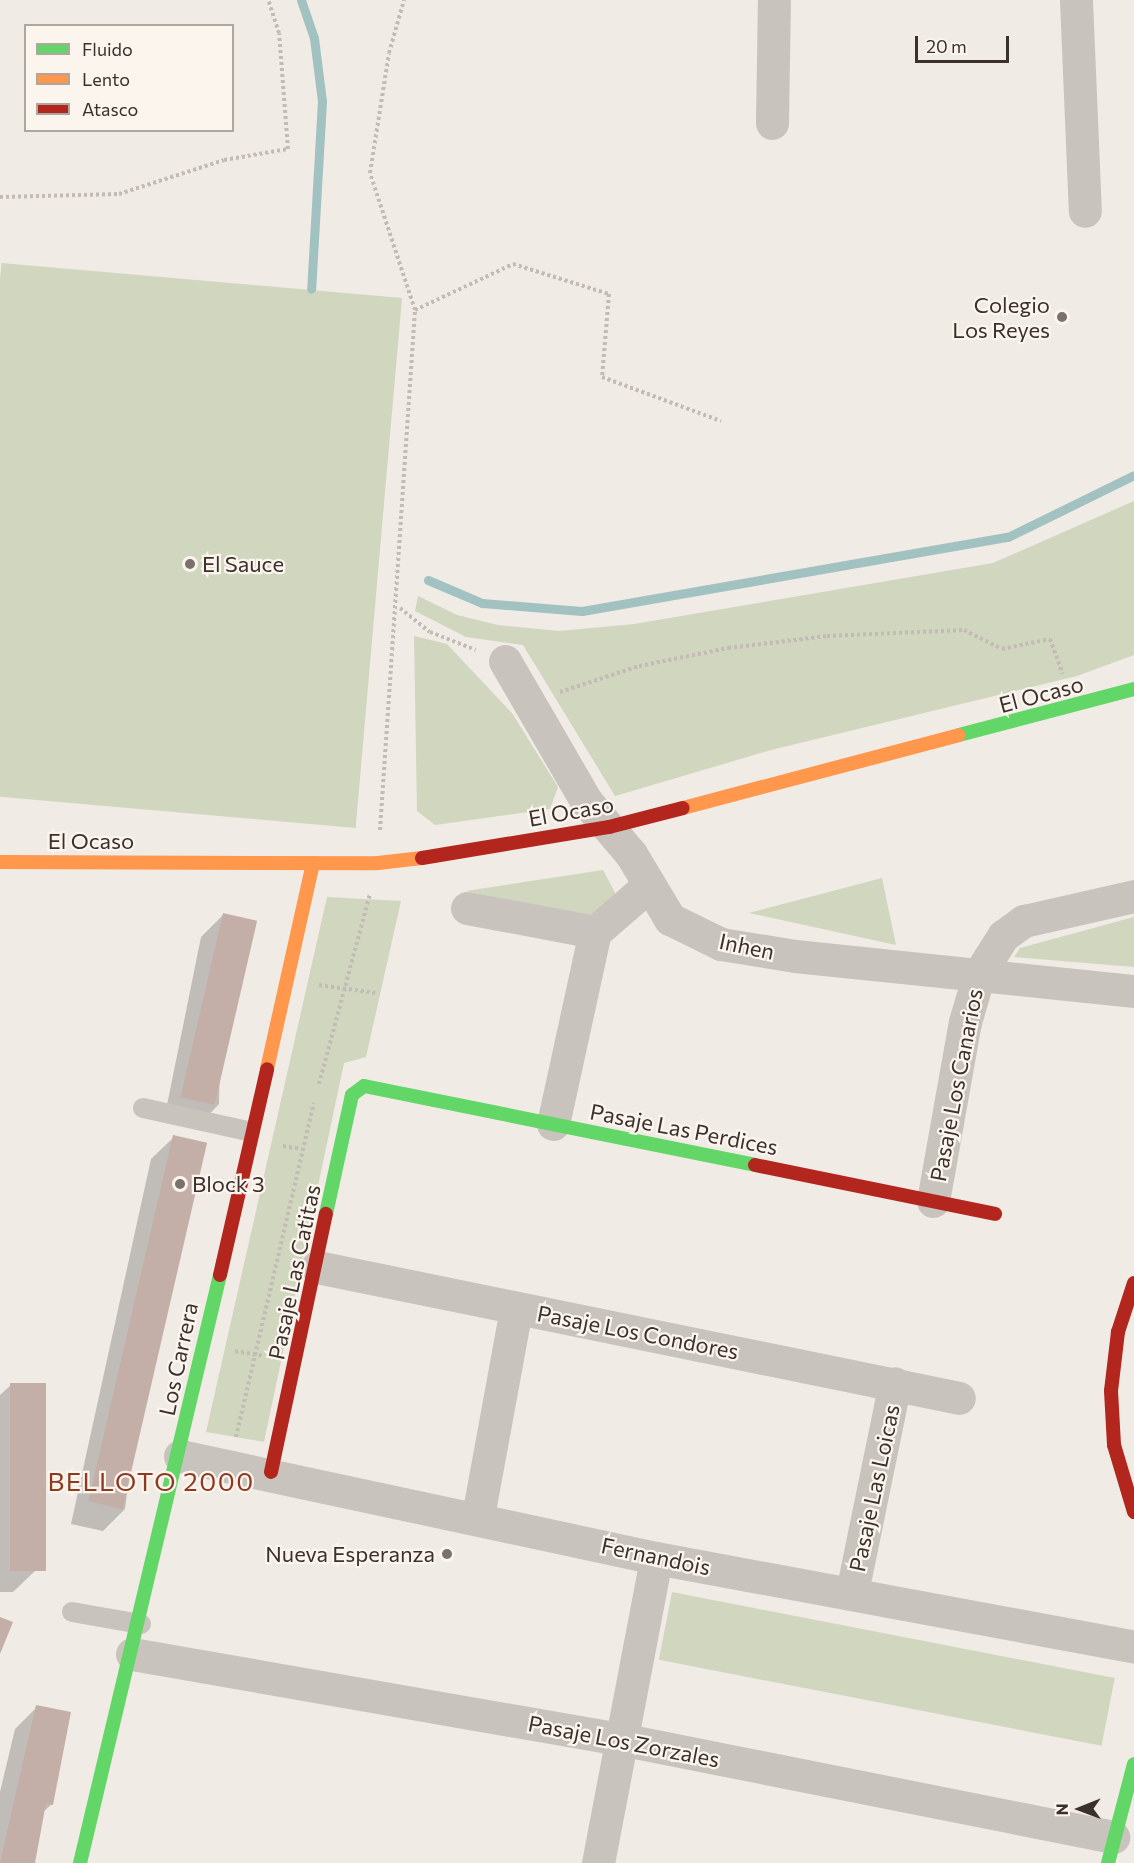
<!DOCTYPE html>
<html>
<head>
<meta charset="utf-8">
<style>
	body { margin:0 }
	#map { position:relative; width:1134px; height:1863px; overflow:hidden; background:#f0ebe5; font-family:Commissioner,sans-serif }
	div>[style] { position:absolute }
	.green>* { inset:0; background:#d1d6bf; transform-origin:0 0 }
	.shadow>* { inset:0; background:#0003 }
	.stream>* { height:9px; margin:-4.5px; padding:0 4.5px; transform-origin:4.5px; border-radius:4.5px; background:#a1c2c1 }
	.building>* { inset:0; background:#c3afa7; transform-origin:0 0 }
	.path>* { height:4px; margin-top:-2px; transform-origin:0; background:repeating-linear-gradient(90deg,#c2bbb6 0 3px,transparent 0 6px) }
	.lane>* { height:20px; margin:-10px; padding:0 10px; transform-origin:10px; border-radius:10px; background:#c9c3be }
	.street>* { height:33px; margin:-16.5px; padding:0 16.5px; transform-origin:16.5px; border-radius:16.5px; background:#c9c3be }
	.fast>* { height:14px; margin:-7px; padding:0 7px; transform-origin:7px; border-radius:7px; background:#63d668 }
	.slow>* { height:14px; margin:-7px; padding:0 7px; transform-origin:7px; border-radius:7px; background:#ff974d }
	.jam>* { height:14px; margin:-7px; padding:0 7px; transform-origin:7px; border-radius:7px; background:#b3261e }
	.dots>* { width:16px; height:16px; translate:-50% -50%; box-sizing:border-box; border:3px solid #fbf5ee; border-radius:50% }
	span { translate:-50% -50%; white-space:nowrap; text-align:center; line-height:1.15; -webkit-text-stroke:4.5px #fbf5ee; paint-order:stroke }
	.poi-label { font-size:22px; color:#3b302b }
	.right { translate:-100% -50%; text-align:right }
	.left { translate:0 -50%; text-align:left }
	.street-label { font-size:22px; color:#3b302b }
	.quarter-label { font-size:26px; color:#8c3b22; letter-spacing:1.5px }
	.legend { position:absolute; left:24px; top:24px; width:210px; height:108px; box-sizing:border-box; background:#fbf5ee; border:2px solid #aea6a0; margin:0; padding:8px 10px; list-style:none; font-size:18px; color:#3b302b }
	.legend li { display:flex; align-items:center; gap:12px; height:30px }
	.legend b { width:30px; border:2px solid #aea6a0 }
	.north { position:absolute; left:1050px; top:1779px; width:60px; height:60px; -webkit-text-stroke:4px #fbf5ee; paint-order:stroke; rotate:269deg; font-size:16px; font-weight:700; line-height:24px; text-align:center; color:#3b302b }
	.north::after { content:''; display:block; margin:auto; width:21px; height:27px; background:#3b302b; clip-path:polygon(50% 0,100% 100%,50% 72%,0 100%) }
	.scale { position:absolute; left:915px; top:36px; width:94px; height:27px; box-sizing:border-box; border:3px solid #3b302b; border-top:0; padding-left:8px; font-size:18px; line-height:21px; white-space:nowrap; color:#3b302b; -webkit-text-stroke:4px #fbf5ee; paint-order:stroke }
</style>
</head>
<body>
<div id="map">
	<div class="green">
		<div style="left:402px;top:298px;width:532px;height:402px;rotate:95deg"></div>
		<div style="clip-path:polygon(1134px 501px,1134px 655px,1077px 676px,771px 750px,615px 796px,523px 645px,466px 637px,415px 611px,418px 596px,457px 615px,498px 625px,559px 631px,634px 624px,993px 563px)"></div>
		<div style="clip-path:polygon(414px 636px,447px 644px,512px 713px,558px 787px,550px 809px,435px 825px,417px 811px)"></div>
		<div style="clip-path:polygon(603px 870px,620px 902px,598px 919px,466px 891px)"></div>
		<div style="clip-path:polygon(882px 878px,896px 945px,749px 913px)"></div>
		<div style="clip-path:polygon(327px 897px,401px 901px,366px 1057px,344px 1063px,264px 1442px,206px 1432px)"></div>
		<div style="clip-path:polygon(1134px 917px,1134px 967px,1014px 957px,1020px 948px)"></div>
		<div style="left:672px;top:1592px;width:451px;height:69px;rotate:11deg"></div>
	</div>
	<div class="shadow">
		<div style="clip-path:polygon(223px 915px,219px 1104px,197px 1127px,164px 1120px,201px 937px)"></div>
		<div style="clip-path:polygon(174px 1137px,125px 1509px,103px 1531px,71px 1524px,151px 1159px)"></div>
		<div style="clip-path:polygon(11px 1385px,36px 1570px,13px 1592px,0 1592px,0 1395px)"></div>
		<div style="clip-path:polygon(37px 1707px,52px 1804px,42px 1813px,33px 1863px,0 1863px,0 1792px,15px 1729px)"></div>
	</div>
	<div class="stream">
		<div style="left:301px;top:0;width:40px;rotate:71.1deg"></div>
		<div style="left:314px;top:38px;width:64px;rotate:82.8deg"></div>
		<div style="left:322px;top:101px;width:188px;rotate:93.3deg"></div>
		<div style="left:428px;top:580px;width:59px;rotate:23.1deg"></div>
		<div style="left:482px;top:603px;width:100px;rotate:4.6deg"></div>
		<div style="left:582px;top:611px;width:432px;rotate:-9.9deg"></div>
		<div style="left:1008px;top:537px;width:140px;rotate:-26.2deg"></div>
	</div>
	<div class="building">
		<div style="left:223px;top:913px;width:35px;height:189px;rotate:13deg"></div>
		<div style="left:173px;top:1135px;width:35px;height:376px;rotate:13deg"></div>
		<div style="left:10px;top:1383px;width:36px;height:188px"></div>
		<div style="clip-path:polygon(0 1617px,13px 1622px,0 1654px)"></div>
		<div style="clip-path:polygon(36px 1705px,71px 1712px,53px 1805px,46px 1803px,35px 1863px,0 1863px)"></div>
	</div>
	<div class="path">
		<div style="left:0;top:197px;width:119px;rotate:-1.4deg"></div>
		<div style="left:119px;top:194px;width:110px;rotate:-17.9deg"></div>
		<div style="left:224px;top:160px;width:65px;rotate:-9.8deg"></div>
		<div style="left:288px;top:149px;width:116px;rotate:-94.4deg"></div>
		<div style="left:279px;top:33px;width:35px;rotate:-108deg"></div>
		<div style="left:415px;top:310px;width:108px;rotate:-25.1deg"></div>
		<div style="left:513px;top:264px;width:101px;rotate:17.4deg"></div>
		<div style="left:609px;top:294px;width:83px;rotate:94.8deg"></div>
		<div style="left:602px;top:377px;width:127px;rotate:20.3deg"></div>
		<div style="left:400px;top:608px;width:38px;rotate:39deg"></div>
		<div style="left:430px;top:632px;width:49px;rotate:21.4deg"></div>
		<div style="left:560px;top:692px;width:83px;rotate:-18.2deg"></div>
		<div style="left:639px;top:666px;width:91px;rotate:-11.4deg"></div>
		<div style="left:728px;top:648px;width:100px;rotate:-6.9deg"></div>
		<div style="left:827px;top:636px;width:137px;rotate:-2.5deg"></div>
		<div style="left:964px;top:630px;width:42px;rotate:26.6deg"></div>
		<div style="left:1002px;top:649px;width:49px;rotate:-11.8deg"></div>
		<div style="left:1050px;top:639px;width:37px;rotate:70deg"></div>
		<div style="left:380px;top:830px;width:521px;rotate:-86.15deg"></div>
		<div style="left:415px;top:310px;width:144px;rotate:-108.2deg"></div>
		<div style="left:370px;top:173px;width:121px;rotate:-81deg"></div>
		<div style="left:389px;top:53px;width:55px;rotate:-74.2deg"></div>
		<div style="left:319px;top:985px;width:57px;rotate:8.1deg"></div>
		<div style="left:319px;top:1084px;width:197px;rotate:-75deg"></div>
		<div style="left:283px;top:1146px;width:19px;rotate:9deg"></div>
		<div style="left:235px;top:1351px;width:28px;rotate:10deg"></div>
		<div style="left:236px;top:1437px;width:343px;rotate:-76.9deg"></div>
	</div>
	<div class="lane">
		<div style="left:143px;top:1108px;width:107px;rotate:12.4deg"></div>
		<div style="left:72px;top:1612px;width:70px;rotate:9.9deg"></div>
	</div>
	<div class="street">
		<div style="left:1076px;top:0;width:211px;rotate:87.6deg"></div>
		<div style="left:772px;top:123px;width:123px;rotate:-89.1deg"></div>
		<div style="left:505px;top:661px;width:162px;rotate:59.9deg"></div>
		<div style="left:586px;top:801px;width:70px;rotate:49.7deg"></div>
		<div style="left:631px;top:854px;width:76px;rotate:59deg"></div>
		<div style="left:670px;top:919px;width:57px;rotate:26.1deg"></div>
		<div style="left:721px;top:944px;width:75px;rotate:9.2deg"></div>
		<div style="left:795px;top:956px;width:341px;rotate:5.9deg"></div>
		<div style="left:467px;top:908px;width:130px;rotate:10.6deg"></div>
		<div style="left:553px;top:1124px;width:197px;rotate:-77.7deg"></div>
		<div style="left:595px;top:932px;width:72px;rotate:-41deg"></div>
		<div style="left:933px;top:1201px;width:182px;rotate:-79.9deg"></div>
		<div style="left:965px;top:1022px;width:50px;rotate:-73.7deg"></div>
		<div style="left:979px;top:974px;width:45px;rotate:-57.7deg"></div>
		<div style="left:1003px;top:936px;width:26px;rotate:-36deg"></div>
		<div style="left:1024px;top:921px;width:113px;rotate:-12.8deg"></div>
		<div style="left:317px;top:1267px;width:655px;rotate:11.53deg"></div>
		<div style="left:180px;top:1456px;width:487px;rotate:12.1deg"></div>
		<div style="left:656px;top:1558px;width:486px;rotate:10.5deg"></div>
		<div style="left:478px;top:1516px;width:211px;rotate:-79.6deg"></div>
		<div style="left:852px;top:1592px;width:213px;rotate:-78.4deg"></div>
		<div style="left:132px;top:1654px;width:495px;rotate:9.9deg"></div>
		<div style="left:620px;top:1739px;width:503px;rotate:11.24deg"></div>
		<div style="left:598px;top:1863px;width:310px;rotate:-79.2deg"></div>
	</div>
	<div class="fast">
		<div style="left:959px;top:735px;width:181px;rotate:-14.7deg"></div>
		<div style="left:326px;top:1214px;width:122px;rotate:-77.7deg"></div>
		<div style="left:352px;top:1095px;width:15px;rotate:-37deg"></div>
		<div style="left:364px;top:1086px;width:399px;rotate:11.4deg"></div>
		<div style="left:80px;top:1863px;width:604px;rotate:-76.61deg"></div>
		<div style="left:1108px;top:1863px;width:102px;rotate:-75.3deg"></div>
	</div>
	<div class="slow">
		<div style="left:683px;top:808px;width:285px;rotate:-14.8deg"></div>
		<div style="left:0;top:862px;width:378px;rotate:0.2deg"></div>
		<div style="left:378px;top:863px;width:44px;rotate:-6.5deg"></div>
		<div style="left:267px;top:1069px;width:211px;rotate:-77.4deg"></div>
	</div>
	<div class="jam">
		<div style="left:422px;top:858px;width:190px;rotate:-9.4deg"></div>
		<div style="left:609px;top:827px;width:76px;rotate:-14.4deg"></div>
		<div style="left:755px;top:1165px;width:245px;rotate:11.5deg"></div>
		<div style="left:220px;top:1275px;width:211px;rotate:-77.1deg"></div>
		<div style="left:1134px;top:1283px;width:52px;rotate:108.1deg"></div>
		<div style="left:1118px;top:1332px;width:59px;rotate:96.8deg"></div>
		<div style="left:1111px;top:1391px;width:54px;rotate:86.8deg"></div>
		<div style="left:1114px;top:1445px;width:70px;rotate:73.4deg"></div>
		<div style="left:271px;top:1472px;width:264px;rotate:-78deg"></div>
	</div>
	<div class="dots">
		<div style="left:1062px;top:317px;background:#7a716c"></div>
		<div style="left:190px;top:564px;background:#7a716c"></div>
		<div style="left:180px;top:1184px;background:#7a716c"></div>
		<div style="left:447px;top:1554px;background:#7a716c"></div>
	</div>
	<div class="poi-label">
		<span class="right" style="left:1050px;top:317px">Colegio<br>Los Reyes</span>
		<span class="left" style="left:202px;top:564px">El Sauce</span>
		<span class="left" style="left:192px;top:1184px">Block 3</span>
		<span class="right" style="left:435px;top:1554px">Nueva Esperanza</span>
	</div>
	<div class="street-label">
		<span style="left:1041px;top:694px;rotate:-15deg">El Ocaso</span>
		<span style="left:571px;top:811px;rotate:-10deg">El Ocaso</span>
		<span style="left:91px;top:841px">El Ocaso</span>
		<span style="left:747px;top:946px;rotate:12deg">Inhen</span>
		<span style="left:956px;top:1085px;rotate:-79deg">Pasaje Los Canarios</span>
		<span style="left:684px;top:1129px;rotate:11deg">Pasaje Las Perdices</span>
		<span style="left:294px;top:1272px;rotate:-78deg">Pasaje Las Catitas</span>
		<span style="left:638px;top:1332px;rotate:11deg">Pasaje Los Condores</span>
		<span style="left:178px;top:1359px;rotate:-78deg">Los Carrera</span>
		<span style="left:874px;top:1488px;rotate:-78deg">Pasaje Las Loicas</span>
		<span style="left:656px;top:1556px;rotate:12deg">Fernandois</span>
		<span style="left:624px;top:1741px;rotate:11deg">Pasaje Los Zorzales</span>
	</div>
	<div class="quarter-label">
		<span style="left:151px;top:1481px">BELLOTO 2000</span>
	</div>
	<ul class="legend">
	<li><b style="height:8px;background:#63d668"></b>Fluido</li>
	<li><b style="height:8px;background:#ff974d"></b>Lento</li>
	<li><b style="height:8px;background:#b3261e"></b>Atasco</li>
	</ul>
	<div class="north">N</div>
	<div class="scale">20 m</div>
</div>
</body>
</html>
